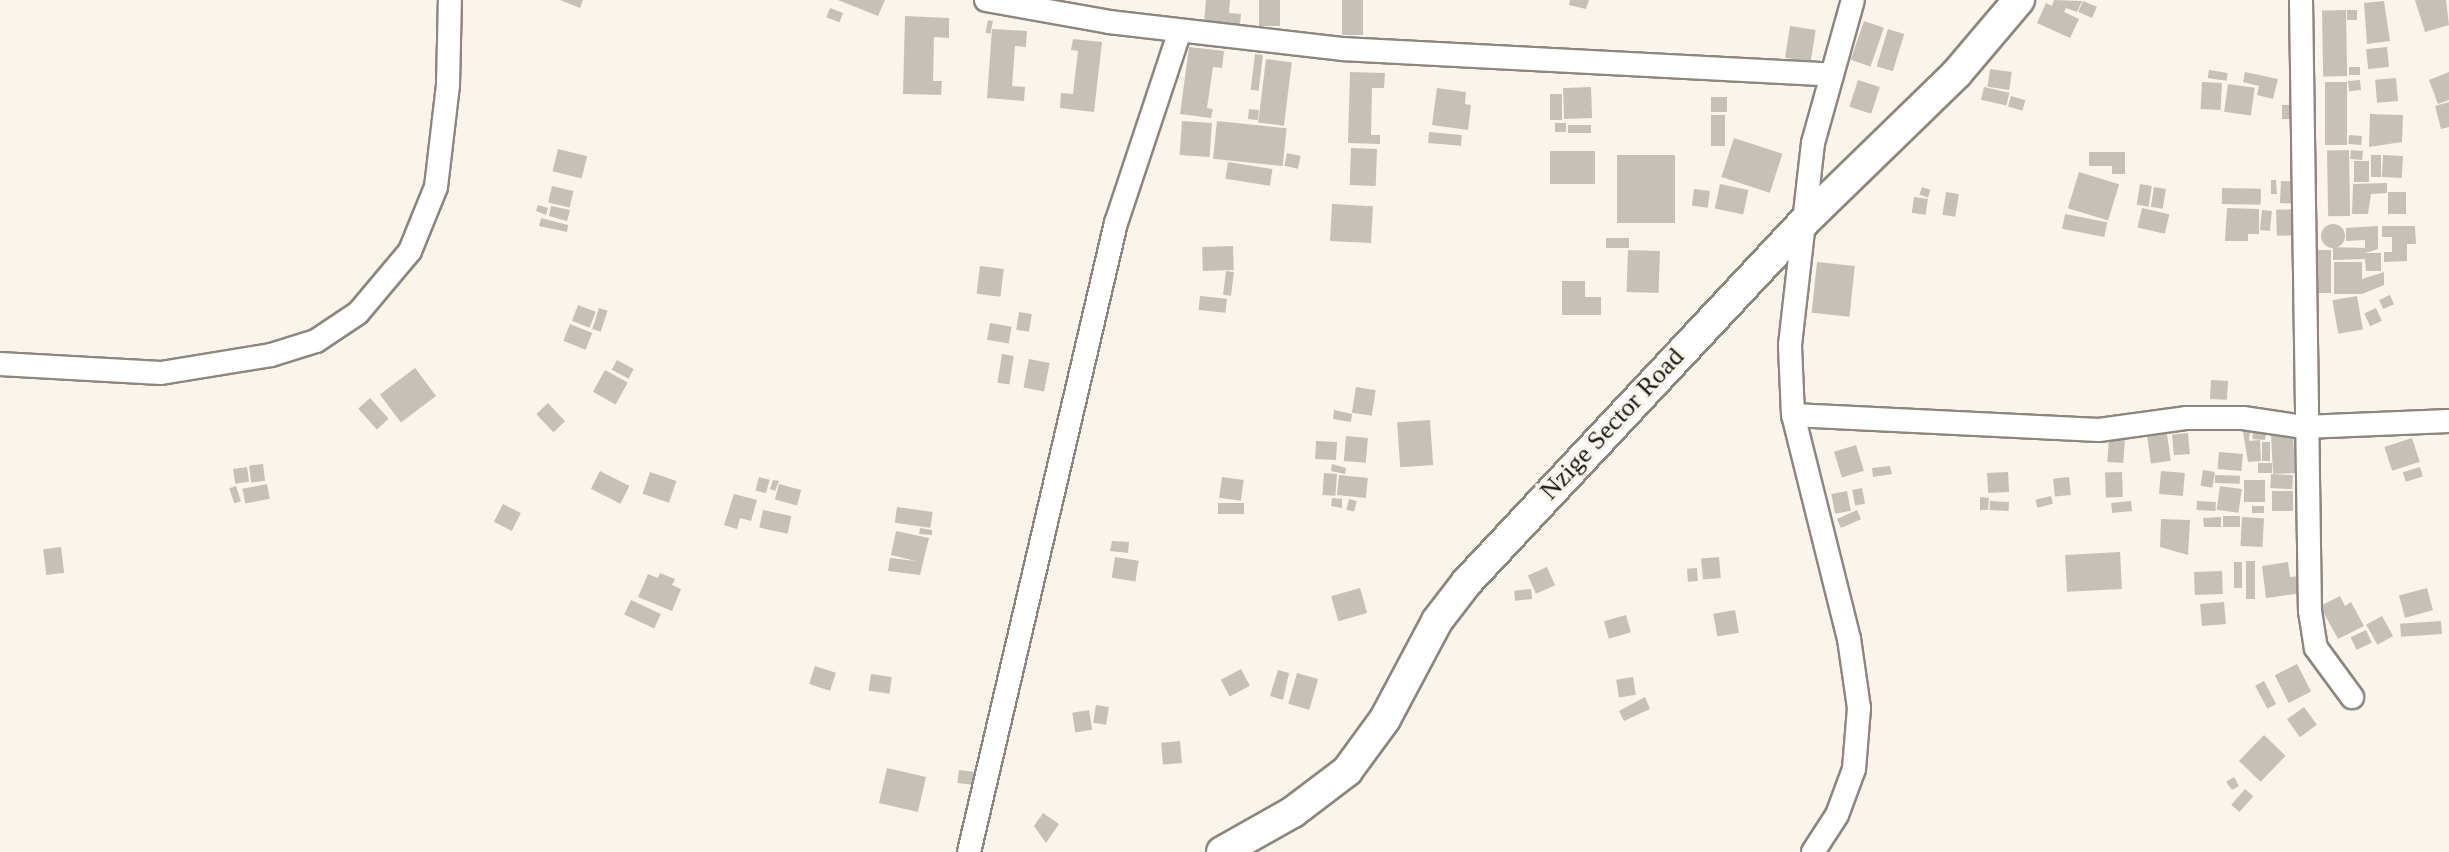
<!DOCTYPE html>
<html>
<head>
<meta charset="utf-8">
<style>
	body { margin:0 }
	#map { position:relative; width:2449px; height:852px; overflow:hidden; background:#faf5ec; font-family:"Times New Roman",serif }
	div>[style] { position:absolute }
	.building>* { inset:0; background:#c6c1b8; transform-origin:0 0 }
	.round { border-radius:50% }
	.roads { filter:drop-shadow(2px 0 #8c877f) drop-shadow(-2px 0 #8c877f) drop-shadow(0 2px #8c877f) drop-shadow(0 -2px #8c877f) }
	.minor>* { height:22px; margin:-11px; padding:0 11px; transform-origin:11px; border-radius:11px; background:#fff }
	.secondary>* { height:30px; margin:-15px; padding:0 15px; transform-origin:15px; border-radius:15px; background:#fff }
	span { translate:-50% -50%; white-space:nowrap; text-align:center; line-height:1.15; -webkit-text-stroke:7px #faf5ec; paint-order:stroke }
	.street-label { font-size:26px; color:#171613 }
</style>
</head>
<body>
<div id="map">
	<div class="building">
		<div style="clip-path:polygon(560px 0,583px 0,580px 8px)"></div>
		<div style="clip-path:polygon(838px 0,885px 0,878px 16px)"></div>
		<div style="clip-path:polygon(1206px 0,1230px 0,1229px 13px,1241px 14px,1240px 24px,1204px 22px)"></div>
		<div style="left:1259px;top:0;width:21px;height:26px"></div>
		<div style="left:1342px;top:0;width:21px;height:35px"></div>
		<div style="clip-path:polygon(1570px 0,1589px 0,1586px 9px,1569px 5px)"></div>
		<div style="clip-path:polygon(2054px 0,2082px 1px,2077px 12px,2066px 8px,2064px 12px,2079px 19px,2070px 38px,2037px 23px,2046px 3px,2052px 6px)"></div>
		<div style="clip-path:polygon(2415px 0,2446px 0,2449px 25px,2425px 32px)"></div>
		<div style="left:2083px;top:1px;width:15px;height:12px;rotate:23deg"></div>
		<div style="clip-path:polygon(2384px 1px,2390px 41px,2367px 44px,2364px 3px)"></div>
		<div style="left:830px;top:8px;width:14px;height:10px;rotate:21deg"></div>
		<div style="left:2346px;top:10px;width:66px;height:24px;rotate:89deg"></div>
		<div style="left:2347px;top:10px;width:10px;height:10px"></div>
		<div style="clip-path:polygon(905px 16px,949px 18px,949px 38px,934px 37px,933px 81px,942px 81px,941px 95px,903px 94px)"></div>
		<div style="left:988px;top:20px;width:5px;height:13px;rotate:11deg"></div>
		<div style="left:1864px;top:21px;width:21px;height:41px;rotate:19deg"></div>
		<div style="left:1790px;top:26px;width:26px;height:32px;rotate:9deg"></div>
		<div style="clip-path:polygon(992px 29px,1027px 31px,1026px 47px,1015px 46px,1012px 86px,1025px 87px,1024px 101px,987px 98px)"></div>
		<div style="left:1888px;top:29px;width:17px;height:39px;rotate:17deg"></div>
		<div style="clip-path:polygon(1073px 39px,1102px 42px,1094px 112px,1060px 108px,1061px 93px,1073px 94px,1078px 51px,1071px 50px)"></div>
		<div style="clip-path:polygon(1189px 47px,1224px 51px,1222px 68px,1213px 67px,1207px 108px,1213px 109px,1211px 118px,1180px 114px)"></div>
		<div style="left:2387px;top:47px;width:20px;height:21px;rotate:84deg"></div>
		<div style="left:1255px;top:54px;width:8px;height:36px;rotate:7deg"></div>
		<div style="left:1266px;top:59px;width:26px;height:64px;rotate:7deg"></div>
		<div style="left:2349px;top:67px;width:11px;height:8px"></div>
		<div style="left:1990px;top:69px;width:22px;height:18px;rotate:8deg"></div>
		<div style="left:2209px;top:70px;width:19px;height:8px;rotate:9deg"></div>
		<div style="clip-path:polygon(1350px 72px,1385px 73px,1384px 88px,1372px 88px,1371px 135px,1380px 135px,1380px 144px,1348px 143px)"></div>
		<div style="clip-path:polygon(2245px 72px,2278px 79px,2273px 99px,2257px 95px,2259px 86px,2243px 82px)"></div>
		<div style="clip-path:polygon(2449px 72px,2449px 100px,2438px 104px,2429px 80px)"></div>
		<div style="left:2396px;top:78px;width:23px;height:21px;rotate:85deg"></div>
		<div style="left:1858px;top:80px;width:23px;height:28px;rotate:18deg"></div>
		<div style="left:2360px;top:80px;width:10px;height:12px;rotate:84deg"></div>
		<div style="left:2202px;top:82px;width:20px;height:27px;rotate:3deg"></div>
		<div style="left:2325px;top:82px;width:22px;height:63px"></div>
		<div style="left:2228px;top:84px;width:27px;height:28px;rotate:8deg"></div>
		<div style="left:1591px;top:87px;width:31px;height:28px;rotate:88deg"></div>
		<div style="left:1984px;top:87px;width:26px;height:13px;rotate:13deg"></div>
		<div style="clip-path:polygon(1437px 88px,1466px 92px,1465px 104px,1471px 105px,1468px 130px,1432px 125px)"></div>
		<div style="left:1562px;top:94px;width:26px;height:12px;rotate:90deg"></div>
		<div style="left:2011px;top:96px;width:15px;height:11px;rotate:16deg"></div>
		<div style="left:1711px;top:97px;width:16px;height:15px"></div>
		<div style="clip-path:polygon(2449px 102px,2449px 127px,2441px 129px,2435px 106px)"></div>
		<div style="left:2282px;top:105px;width:14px;height:14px"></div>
		<div style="left:1249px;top:109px;width:10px;height:10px;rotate:6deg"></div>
		<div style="clip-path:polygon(2370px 114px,2403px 115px,2402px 142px,2369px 147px)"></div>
		<div style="left:1711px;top:115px;width:14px;height:31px"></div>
		<div style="left:1182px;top:121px;width:30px;height:34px;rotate:4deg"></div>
		<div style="left:1217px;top:121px;width:70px;height:38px;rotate:6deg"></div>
		<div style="left:1555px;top:123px;width:11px;height:9px"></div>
		<div style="left:1568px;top:125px;width:23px;height:8px"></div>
		<div style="left:1429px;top:132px;width:33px;height:11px;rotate:5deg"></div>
		<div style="left:2349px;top:135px;width:13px;height:9px;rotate:4deg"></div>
		<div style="left:1734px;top:138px;width:51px;height:41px;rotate:18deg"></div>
		<div style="left:1351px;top:148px;width:26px;height:37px;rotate:2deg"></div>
		<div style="left:558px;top:149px;width:30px;height:23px;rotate:14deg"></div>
		<div style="left:2349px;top:150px;width:66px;height:22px;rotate:89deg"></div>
		<div style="left:2351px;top:150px;width:12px;height:9px;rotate:5deg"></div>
		<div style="left:1550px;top:151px;width:45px;height:33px"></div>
		<div style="clip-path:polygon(2089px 152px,2125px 152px,2125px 174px,2112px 174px,2112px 166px,2089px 166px)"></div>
		<div style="left:1287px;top:153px;width:14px;height:13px;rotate:12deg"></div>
		<div style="left:1675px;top:155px;width:68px;height:58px;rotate:90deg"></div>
		<div style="left:2371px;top:155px;width:10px;height:22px"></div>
		<div style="left:2383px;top:155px;width:20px;height:22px;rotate:3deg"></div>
		<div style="left:2354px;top:161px;width:15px;height:21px"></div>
		<div style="left:1228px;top:162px;width:45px;height:17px;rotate:9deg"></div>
		<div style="left:2079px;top:172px;width:42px;height:38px;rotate:17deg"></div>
		<div style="clip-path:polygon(2271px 180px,2276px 180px,2277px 194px,2271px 194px)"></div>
		<div style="left:2281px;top:181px;width:17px;height:22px;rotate:3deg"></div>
		<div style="clip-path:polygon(2387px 183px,2387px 193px,2371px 194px,2368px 214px,2352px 214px,2353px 184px)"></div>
		<div style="left:1720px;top:184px;width:29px;height:25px;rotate:12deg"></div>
		<div style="left:2140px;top:184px;width:12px;height:21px;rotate:9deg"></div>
		<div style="left:552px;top:186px;width:22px;height:17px;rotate:13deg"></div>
		<div style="left:1922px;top:187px;width:9px;height:8px;rotate:18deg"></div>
		<div style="left:2154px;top:187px;width:12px;height:20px;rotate:9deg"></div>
		<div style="left:2222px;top:188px;width:39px;height:16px;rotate:1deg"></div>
		<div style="left:1694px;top:189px;width:16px;height:17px;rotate:7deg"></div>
		<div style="left:1946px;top:192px;width:13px;height:23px;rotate:9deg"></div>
		<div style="left:2388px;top:192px;width:18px;height:22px"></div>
		<div style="left:1914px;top:197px;width:14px;height:16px;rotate:8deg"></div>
		<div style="left:1332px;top:204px;width:41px;height:37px;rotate:3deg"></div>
		<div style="clip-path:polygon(538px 205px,548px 208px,546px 215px,536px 211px)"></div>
		<div style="clip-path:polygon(551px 206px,570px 210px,567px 221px,549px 216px)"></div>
		<div style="left:2142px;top:208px;width:28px;height:20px;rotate:13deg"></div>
		<div style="clip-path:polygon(2227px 208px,2259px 209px,2259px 234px,2248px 234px,2248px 241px,2225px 241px)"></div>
		<div style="left:2301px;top:209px;width:26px;height:25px;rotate:88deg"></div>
		<div style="left:2262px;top:210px;width:10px;height:20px;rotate:6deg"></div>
		<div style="left:2065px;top:214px;width:43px;height:15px;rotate:11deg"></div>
		<div style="clip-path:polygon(541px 218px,568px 225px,567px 232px,539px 226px)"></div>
		<div class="round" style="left:2321px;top:224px;width:24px;height:24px"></div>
		<div style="clip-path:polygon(2378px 226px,2378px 249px,2365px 253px,2381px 253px,2381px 271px,2366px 271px,2365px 259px,2333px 260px,2333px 247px,2365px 248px,2365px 240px,2346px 241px,2346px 228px)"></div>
		<div style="clip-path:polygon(2382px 226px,2415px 226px,2416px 244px,2407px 244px,2407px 261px,2384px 262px,2384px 252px,2392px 252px,2392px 237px,2382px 237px)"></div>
		<div style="left:1606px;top:238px;width:23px;height:10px"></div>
		<div style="left:1233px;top:246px;width:24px;height:31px;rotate:88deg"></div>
		<div style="left:1628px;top:250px;width:32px;height:42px;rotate:2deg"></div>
		<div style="left:2316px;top:250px;width:15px;height:43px"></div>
		<div style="left:1817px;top:262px;width:38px;height:51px;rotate:6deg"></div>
		<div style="clip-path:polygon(2334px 262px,2362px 262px,2362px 279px,2384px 272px,2384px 285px,2362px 294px,2334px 294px)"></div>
		<div style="left:980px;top:266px;width:24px;height:28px;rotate:7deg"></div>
		<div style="left:1226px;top:271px;width:8px;height:24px;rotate:7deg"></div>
		<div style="clip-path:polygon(1562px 281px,1585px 281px,1585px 297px,1601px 297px,1601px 315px,1562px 315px)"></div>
		<div style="left:2390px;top:295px;width:10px;height:12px;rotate:66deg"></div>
		<div style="left:1200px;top:296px;width:27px;height:14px;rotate:6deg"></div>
		<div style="left:2357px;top:296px;width:34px;height:25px;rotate:80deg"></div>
		<div style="left:578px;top:305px;width:19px;height:17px;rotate:21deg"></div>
		<div style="left:599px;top:308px;width:9px;height:22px;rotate:18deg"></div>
		<div style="left:2376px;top:308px;width:14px;height:13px;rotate:65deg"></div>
		<div style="left:1019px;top:312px;width:13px;height:18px;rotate:9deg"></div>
		<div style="left:990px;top:323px;width:22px;height:17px;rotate:10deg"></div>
		<div style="left:570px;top:324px;width:24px;height:18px;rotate:22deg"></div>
		<div style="left:1002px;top:354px;width:12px;height:29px;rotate:9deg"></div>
		<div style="left:1029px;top:359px;width:21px;height:29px;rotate:11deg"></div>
		<div style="left:617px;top:360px;width:19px;height:11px;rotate:28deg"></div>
		<div style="left:415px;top:368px;width:35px;height:44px;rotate:53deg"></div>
		<div style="left:605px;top:370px;width:26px;height:25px;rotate:29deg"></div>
		<div style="left:2211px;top:380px;width:17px;height:19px;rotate:3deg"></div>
		<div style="left:1356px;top:387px;width:20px;height:26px;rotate:9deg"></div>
		<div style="left:370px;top:398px;width:28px;height:16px;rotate:48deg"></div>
		<div style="left:548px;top:403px;width:25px;height:16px;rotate:47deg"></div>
		<div style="clip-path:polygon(1334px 410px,1352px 414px,1351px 422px,1333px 419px)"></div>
		<div style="left:1430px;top:420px;width:45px;height:33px;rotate:86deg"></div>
		<div style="left:2253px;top:428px;width:13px;height:11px;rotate:4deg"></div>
		<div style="clip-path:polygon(2243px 432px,2250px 432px,2249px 441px,2260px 440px,2261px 461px,2248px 462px)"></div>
		<div style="left:2188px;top:433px;width:21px;height:16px;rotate:85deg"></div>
		<div style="left:2167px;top:434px;width:27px;height:20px;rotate:82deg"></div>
		<div style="left:2293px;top:434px;width:39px;height:22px;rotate:87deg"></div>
		<div style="left:1346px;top:436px;width:22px;height:25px;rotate:5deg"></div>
		<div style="left:2109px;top:438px;width:16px;height:24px;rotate:4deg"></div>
		<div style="left:2412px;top:438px;width:25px;height:29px;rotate:72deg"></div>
		<div style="left:1316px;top:441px;width:21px;height:18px;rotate:3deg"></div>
		<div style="left:2262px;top:442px;width:8px;height:19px"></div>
		<div style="left:1856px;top:445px;width:27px;height:23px;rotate:73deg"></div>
		<div style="left:2219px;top:452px;width:24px;height:17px;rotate:5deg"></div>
		<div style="left:2258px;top:463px;width:14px;height:10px"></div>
		<div style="left:263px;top:464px;width:17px;height:14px;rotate:83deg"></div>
		<div style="clip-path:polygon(1332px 464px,1346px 468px,1345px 474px,1331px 471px)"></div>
		<div style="clip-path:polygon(1890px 466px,1892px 474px,1873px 477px,1872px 468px)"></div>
		<div style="left:247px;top:467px;width:15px;height:14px;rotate:82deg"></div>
		<div style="left:2420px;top:467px;width:10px;height:18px;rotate:73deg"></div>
		<div style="left:2203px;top:470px;width:12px;height:16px;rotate:9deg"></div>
		<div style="left:600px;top:471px;width:33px;height:20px;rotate:27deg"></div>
		<div style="left:2161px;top:471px;width:24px;height:23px;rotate:5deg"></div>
		<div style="left:650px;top:472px;width:28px;height:23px;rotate:19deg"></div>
		<div style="left:2008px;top:472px;width:20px;height:21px;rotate:87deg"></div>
		<div style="left:2122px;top:472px;width:25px;height:17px;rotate:88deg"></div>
		<div style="left:1324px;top:473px;width:13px;height:22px;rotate:4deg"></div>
		<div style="left:2271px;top:474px;width:22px;height:14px;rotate:3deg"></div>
		<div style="left:1339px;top:475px;width:29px;height:20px;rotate:6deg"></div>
		<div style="left:2215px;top:475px;width:25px;height:8px;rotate:2deg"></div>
		<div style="left:759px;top:477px;width:11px;height:14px;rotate:15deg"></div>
		<div style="left:1222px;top:477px;width:22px;height:21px;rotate:8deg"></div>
		<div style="left:2069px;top:477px;width:18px;height:16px;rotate:84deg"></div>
		<div style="clip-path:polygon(773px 480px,779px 481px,775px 491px,770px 489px)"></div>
		<div style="left:2265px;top:480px;width:22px;height:21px;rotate:90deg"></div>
		<div style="left:267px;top:484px;width:15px;height:25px;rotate:79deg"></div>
		<div style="left:779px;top:484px;width:23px;height:16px;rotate:15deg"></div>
		<div style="left:236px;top:486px;width:16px;height:7px;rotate:72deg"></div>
		<div style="left:2220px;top:486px;width:22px;height:24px;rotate:8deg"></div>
		<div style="left:1862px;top:488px;width:16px;height:10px;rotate:79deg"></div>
		<div style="left:1847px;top:491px;width:20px;height:16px;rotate:79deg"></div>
		<div style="left:2272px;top:491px;width:21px;height:20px"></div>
		<div style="clip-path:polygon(734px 494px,757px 500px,751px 521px,740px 518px,737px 529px,724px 525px)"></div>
		<div style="left:2051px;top:496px;width:8px;height:16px;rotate:76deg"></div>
		<div style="clip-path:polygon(1980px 497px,1989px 498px,1988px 510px,1980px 510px)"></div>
		<div style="clip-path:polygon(1332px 498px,1342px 499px,1342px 508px,1331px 506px)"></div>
		<div style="left:1349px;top:499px;width:8px;height:11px;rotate:14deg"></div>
		<div style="left:1990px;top:501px;width:19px;height:9px;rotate:3deg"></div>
		<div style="left:2131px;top:501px;width:10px;height:20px;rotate:84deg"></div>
		<div style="left:2197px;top:501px;width:19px;height:9px;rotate:3deg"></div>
		<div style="left:1244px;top:503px;width:11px;height:26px;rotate:90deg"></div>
		<div style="left:503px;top:504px;width:20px;height:20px;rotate:27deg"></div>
		<div style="left:2252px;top:506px;width:12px;height:7px"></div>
		<div style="left:897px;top:507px;width:36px;height:16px;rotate:8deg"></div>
		<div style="left:763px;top:510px;width:29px;height:18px;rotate:12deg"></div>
		<div style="left:1857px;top:510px;width:10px;height:22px;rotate:66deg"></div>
		<div style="left:2223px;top:516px;width:17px;height:11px"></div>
		<div style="clip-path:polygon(2221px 517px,2221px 527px,2204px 527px,2203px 518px)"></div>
		<div style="left:2242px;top:517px;width:22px;height:29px;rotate:3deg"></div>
		<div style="clip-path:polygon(2161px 519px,2190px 520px,2188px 555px,2160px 547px)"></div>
		<div style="clip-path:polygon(920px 528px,932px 530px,932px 535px,919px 534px)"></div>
		<div style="clip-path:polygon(896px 531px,929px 538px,920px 575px,888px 571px,890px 558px,916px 561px,891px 555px)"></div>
		<div style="clip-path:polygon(1112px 541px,1129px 542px,1128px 553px,1110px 551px)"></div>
		<div style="left:61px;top:547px;width:26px;height:18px;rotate:83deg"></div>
		<div style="left:2120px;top:552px;width:37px;height:55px;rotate:87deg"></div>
		<div style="left:1115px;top:557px;width:24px;height:21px;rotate:9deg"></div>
		<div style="left:1719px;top:557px;width:21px;height:18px;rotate:85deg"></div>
		<div style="left:2246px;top:561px;width:9px;height:38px"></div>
		<div style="left:2234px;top:562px;width:8px;height:26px"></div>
		<div style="clip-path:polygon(2288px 562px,2290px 577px,2300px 576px,2303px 593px,2266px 598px,2262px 566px)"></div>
		<div style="left:1547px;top:567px;width:20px;height:21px;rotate:66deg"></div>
		<div style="left:1697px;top:568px;width:13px;height:10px;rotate:86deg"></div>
		<div style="left:2222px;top:571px;width:23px;height:28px;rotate:88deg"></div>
		<div style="clip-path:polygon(660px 573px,675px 579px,672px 585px,681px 589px,672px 611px,638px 597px,648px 574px,658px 578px)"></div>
		<div style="left:1360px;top:588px;width:26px;height:30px;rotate:74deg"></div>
		<div style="left:2427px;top:588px;width:23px;height:29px;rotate:75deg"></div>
		<div style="left:1531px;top:589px;width:10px;height:17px;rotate:84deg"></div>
		<div style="clip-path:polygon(2340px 596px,2345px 606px,2351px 602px,2364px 626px,2338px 639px,2320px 606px)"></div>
		<div style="left:631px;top:600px;width:33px;height:16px;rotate:25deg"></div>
		<div style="left:2224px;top:602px;width:22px;height:24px;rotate:85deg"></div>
		<div style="left:1735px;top:610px;width:23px;height:22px;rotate:80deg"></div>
		<div style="left:1626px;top:615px;width:18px;height:23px;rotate:74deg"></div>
		<div style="left:2382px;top:616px;width:23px;height:18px;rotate:61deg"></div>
		<div style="left:2441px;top:621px;width:13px;height:41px;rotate:86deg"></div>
		<div style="left:2366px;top:630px;width:14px;height:17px;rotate:65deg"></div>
		<div style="left:2297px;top:664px;width:31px;height:25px;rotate:63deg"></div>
		<div style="left:815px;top:666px;width:22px;height:19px;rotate:18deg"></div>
		<div style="left:1241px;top:669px;width:19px;height:23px;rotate:62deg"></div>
		<div style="clip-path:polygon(1278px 670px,1289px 673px,1283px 700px,1270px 696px)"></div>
		<div style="left:1297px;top:673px;width:22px;height:32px;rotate:16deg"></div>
		<div style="left:871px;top:674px;width:21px;height:17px;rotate:8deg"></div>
		<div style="left:1633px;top:677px;width:18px;height:17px;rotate:81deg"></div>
		<div style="left:2264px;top:681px;width:26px;height:10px;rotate:62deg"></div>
		<div style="clip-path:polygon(1645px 697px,1650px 709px,1624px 721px,1619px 711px)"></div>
		<div style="left:1096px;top:705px;width:13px;height:18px;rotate:9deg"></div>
		<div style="left:2304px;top:707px;width:22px;height:21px;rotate:54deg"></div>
		<div style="left:1089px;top:710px;width:20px;height:17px;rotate:81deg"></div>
		<div style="left:2264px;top:735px;width:30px;height:36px;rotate:44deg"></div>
		<div style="left:1180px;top:741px;width:22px;height:19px;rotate:85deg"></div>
		<div style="left:887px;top:768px;width:40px;height:36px;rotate:13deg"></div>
		<div style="left:959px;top:770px;width:17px;height:13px;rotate:7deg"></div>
		<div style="clip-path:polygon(2234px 777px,2239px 786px,2232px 790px,2226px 782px)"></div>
		<div style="left:2245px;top:789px;width:11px;height:21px;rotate:41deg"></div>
		<div style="clip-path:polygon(1043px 813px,1059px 824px,1046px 843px,1034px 826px)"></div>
	</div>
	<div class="roads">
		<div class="minor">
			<div style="left:986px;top:0;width:125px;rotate:10.1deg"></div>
			<div style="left:1109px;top:22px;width:236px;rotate:6.6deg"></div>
			<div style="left:1343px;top:49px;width:486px;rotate:3deg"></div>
			<div style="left:2301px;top:0;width:611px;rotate:89.16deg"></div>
			<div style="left:2310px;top:611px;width:37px;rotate:81deg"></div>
			<div style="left:2316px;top:648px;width:61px;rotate:53.7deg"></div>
			<div style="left:0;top:364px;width:161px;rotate:3.2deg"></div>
			<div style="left:161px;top:373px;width:111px;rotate:-9.3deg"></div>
			<div style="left:271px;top:355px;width:47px;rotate:-17.3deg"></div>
			<div style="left:316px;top:341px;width:50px;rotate:-33.7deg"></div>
			<div style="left:358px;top:313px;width:81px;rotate:-50deg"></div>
			<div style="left:410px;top:251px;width:69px;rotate:-67.9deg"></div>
			<div style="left:436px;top:187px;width:103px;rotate:-83.3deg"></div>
			<div style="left:448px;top:85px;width:85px;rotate:-88.7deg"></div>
			<div style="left:1793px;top:415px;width:306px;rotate:2.8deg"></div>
			<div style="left:2099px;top:430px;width:89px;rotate:-7.8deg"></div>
			<div style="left:2187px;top:418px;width:56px"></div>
			<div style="left:2243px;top:418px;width:62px;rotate:8.4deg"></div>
			<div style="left:2304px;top:427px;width:145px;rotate:-2.4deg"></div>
			<div style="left:969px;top:852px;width:646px;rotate:-76.85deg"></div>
			<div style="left:1116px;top:223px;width:202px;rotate:-71.6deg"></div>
			<div style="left:1813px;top:852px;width:44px;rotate:-57deg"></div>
			<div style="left:1837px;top:815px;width:49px;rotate:-69.7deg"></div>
			<div style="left:1854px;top:769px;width:61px;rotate:-85.3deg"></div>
			<div style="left:1859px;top:708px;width:70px;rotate:-98.2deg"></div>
			<div style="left:1849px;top:639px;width:231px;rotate:-104deg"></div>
			<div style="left:1793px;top:415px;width:70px;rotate:-92.5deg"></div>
			<div style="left:1790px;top:345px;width:203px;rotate:-83.5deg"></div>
			<div style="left:1813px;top:143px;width:148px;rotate:-74.4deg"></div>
		</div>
		<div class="secondary">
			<div style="left:1222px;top:852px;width:81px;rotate:-29.4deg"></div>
			<div style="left:1293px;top:812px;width:68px;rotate:-37.2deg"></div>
			<div style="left:1347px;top:771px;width:64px;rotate:-53.8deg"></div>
			<div style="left:1385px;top:719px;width:111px;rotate:-62deg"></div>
			<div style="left:1437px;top:621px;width:49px;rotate:-52.4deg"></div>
			<div style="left:1467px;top:582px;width:496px;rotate:-46.9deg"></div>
			<div style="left:1806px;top:220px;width:211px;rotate:-44.2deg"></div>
			<div style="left:1957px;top:73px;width:96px;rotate:-49.7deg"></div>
		</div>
	</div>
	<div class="street-label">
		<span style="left:1612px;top:424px;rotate:-47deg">Nzige Sector Road</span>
	</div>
</div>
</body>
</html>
